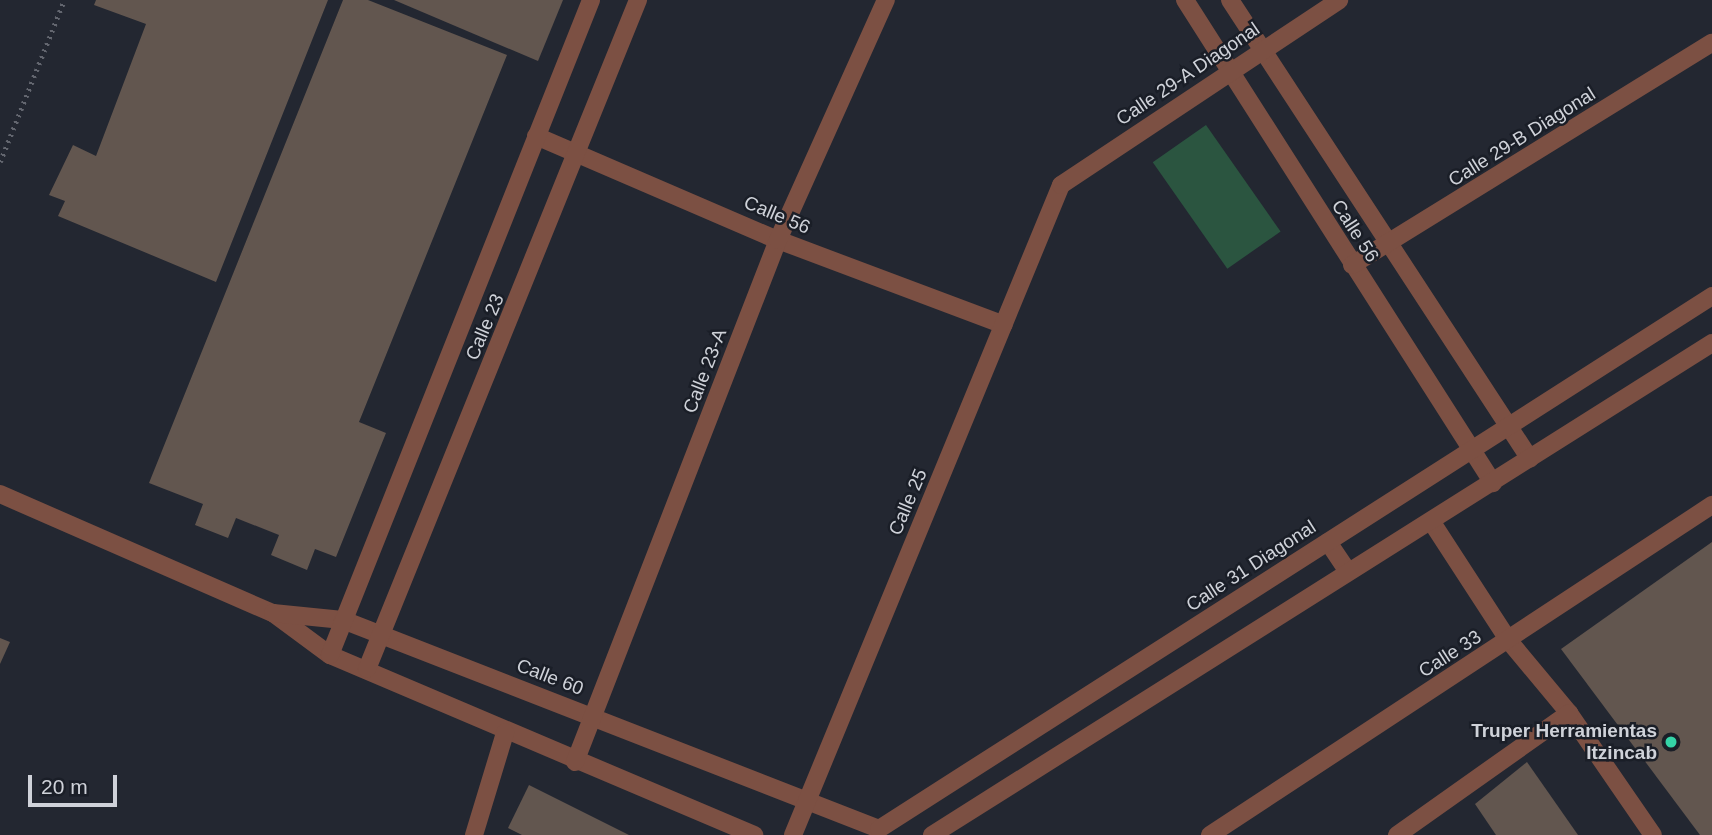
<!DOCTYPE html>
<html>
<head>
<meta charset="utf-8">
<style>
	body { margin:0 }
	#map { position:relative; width:1712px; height:835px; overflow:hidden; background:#232731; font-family:Helvetica,sans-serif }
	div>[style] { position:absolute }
	.green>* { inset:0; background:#2b5540; transform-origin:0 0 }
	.building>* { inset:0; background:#62564f }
	.path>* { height:4.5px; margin-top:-2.25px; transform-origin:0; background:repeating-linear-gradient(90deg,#63666f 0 2px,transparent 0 7px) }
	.minor>* { height:18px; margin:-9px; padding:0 9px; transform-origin:9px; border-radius:9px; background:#7c5043 }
	.dots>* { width:19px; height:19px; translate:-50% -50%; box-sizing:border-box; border:4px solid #1a1e27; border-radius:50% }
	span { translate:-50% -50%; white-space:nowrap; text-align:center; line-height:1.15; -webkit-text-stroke:5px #1a1e27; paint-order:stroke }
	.street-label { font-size:19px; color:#cfd2d9 }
	.poi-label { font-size:19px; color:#cfd2d9; font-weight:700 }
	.right { translate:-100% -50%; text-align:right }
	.scale { position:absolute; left:28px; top:775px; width:89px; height:32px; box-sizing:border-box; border:4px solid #cfd2d9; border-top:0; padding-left:9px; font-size:21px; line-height:24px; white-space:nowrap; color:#cfd2d9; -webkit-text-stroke:5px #1a1e27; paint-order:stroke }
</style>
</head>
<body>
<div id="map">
	<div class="green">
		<div style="left:1206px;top:125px;width:130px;height:65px;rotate:55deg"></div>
	</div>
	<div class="building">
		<div style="clip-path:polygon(96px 0,328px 0,216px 282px,58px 216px,65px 201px,49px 195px,73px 145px,96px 156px,146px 24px,94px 5px)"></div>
		<div style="clip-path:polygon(343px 0,368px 0,507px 55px,359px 422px,386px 433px,336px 557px,315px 549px,307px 570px,271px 555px,279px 535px,236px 518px,228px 538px,195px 525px,203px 504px,149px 483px)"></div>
		<div style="clip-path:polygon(394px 0,563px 0,538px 61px)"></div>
		<div style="clip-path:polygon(1712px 542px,1712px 835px,1700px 835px,1561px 649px)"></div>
		<div style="clip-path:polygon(0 638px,10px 642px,0 664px)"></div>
		<div style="clip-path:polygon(1527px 762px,1578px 835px,1496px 835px,1475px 804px)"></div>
		<div style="clip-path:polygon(529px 785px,629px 835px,522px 835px,508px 828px)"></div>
	</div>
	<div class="path">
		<div style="left:0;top:162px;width:174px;rotate:-68.4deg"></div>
	</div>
	<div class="minor">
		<div style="left:1185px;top:0;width:573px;rotate:57.48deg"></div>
		<div style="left:1230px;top:0;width:548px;rotate:56.83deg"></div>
		<div style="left:536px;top:136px;width:263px;rotate:23.3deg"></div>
		<div style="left:778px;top:240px;width:241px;rotate:20.6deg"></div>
		<div style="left:1352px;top:265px;width:423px;rotate:-31.7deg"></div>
		<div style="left:0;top:494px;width:298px;rotate:23.6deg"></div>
		<div style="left:273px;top:613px;width:71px;rotate:36.4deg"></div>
		<div style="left:330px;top:655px;width:461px;rotate:23deg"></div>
		<div style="left:1431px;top:521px;width:143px;rotate:57deg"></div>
		<div style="left:1509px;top:641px;width:94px;rotate:50.2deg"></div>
		<div style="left:1569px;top:713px;width:148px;rotate:55.5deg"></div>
		<div style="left:1328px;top:542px;width:36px;rotate:56deg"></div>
		<div style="left:273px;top:613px;width:70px;rotate:5.7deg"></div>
		<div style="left:343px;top:620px;width:575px;rotate:21.3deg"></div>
		<div style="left:879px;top:829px;width:989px;rotate:-32.61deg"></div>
		<div style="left:330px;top:655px;width:705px;rotate:-68.27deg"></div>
		<div style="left:367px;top:669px;width:722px;rotate:-67.95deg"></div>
		<div style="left:575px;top:762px;width:560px;rotate:-68.75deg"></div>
		<div style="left:778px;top:240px;width:263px;rotate:-65.8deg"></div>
		<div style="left:474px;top:835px;width:107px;rotate:-73.1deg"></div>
		<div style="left:793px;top:835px;width:703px;rotate:-67.59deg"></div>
		<div style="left:1061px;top:185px;width:334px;rotate:-33.6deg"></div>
		<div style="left:932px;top:835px;width:922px;rotate:-32.24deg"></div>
		<div style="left:1210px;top:835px;width:601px;rotate:-33.32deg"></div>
		<div style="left:1397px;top:835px;width:211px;rotate:-35.3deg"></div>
	</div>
	<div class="dots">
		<div style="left:1671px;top:742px;background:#35d4a7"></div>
	</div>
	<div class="street-label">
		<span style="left:1188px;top:74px;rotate:-34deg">Calle 29-A Diagonal</span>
		<span style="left:1522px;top:137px;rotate:-32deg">Calle 29-B Diagonal</span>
		<span style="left:777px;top:215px;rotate:23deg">Calle 56</span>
		<span style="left:1355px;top:231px;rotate:57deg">Calle 56</span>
		<span style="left:485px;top:327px;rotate:-67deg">Calle 23</span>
		<span style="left:705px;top:371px;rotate:-69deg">Calle 23-A</span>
		<span style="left:908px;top:502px;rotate:-67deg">Calle 25</span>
		<span style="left:1251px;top:566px;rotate:-33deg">Calle 31 Diagonal</span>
		<span style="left:1450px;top:654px;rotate:-33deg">Calle 33</span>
		<span style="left:550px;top:677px;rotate:21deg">Calle 60</span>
	</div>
	<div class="poi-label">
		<span class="right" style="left:1657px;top:742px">Truper Herramientas<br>Itzincab</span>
	</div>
	<div class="scale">20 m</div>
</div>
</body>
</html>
